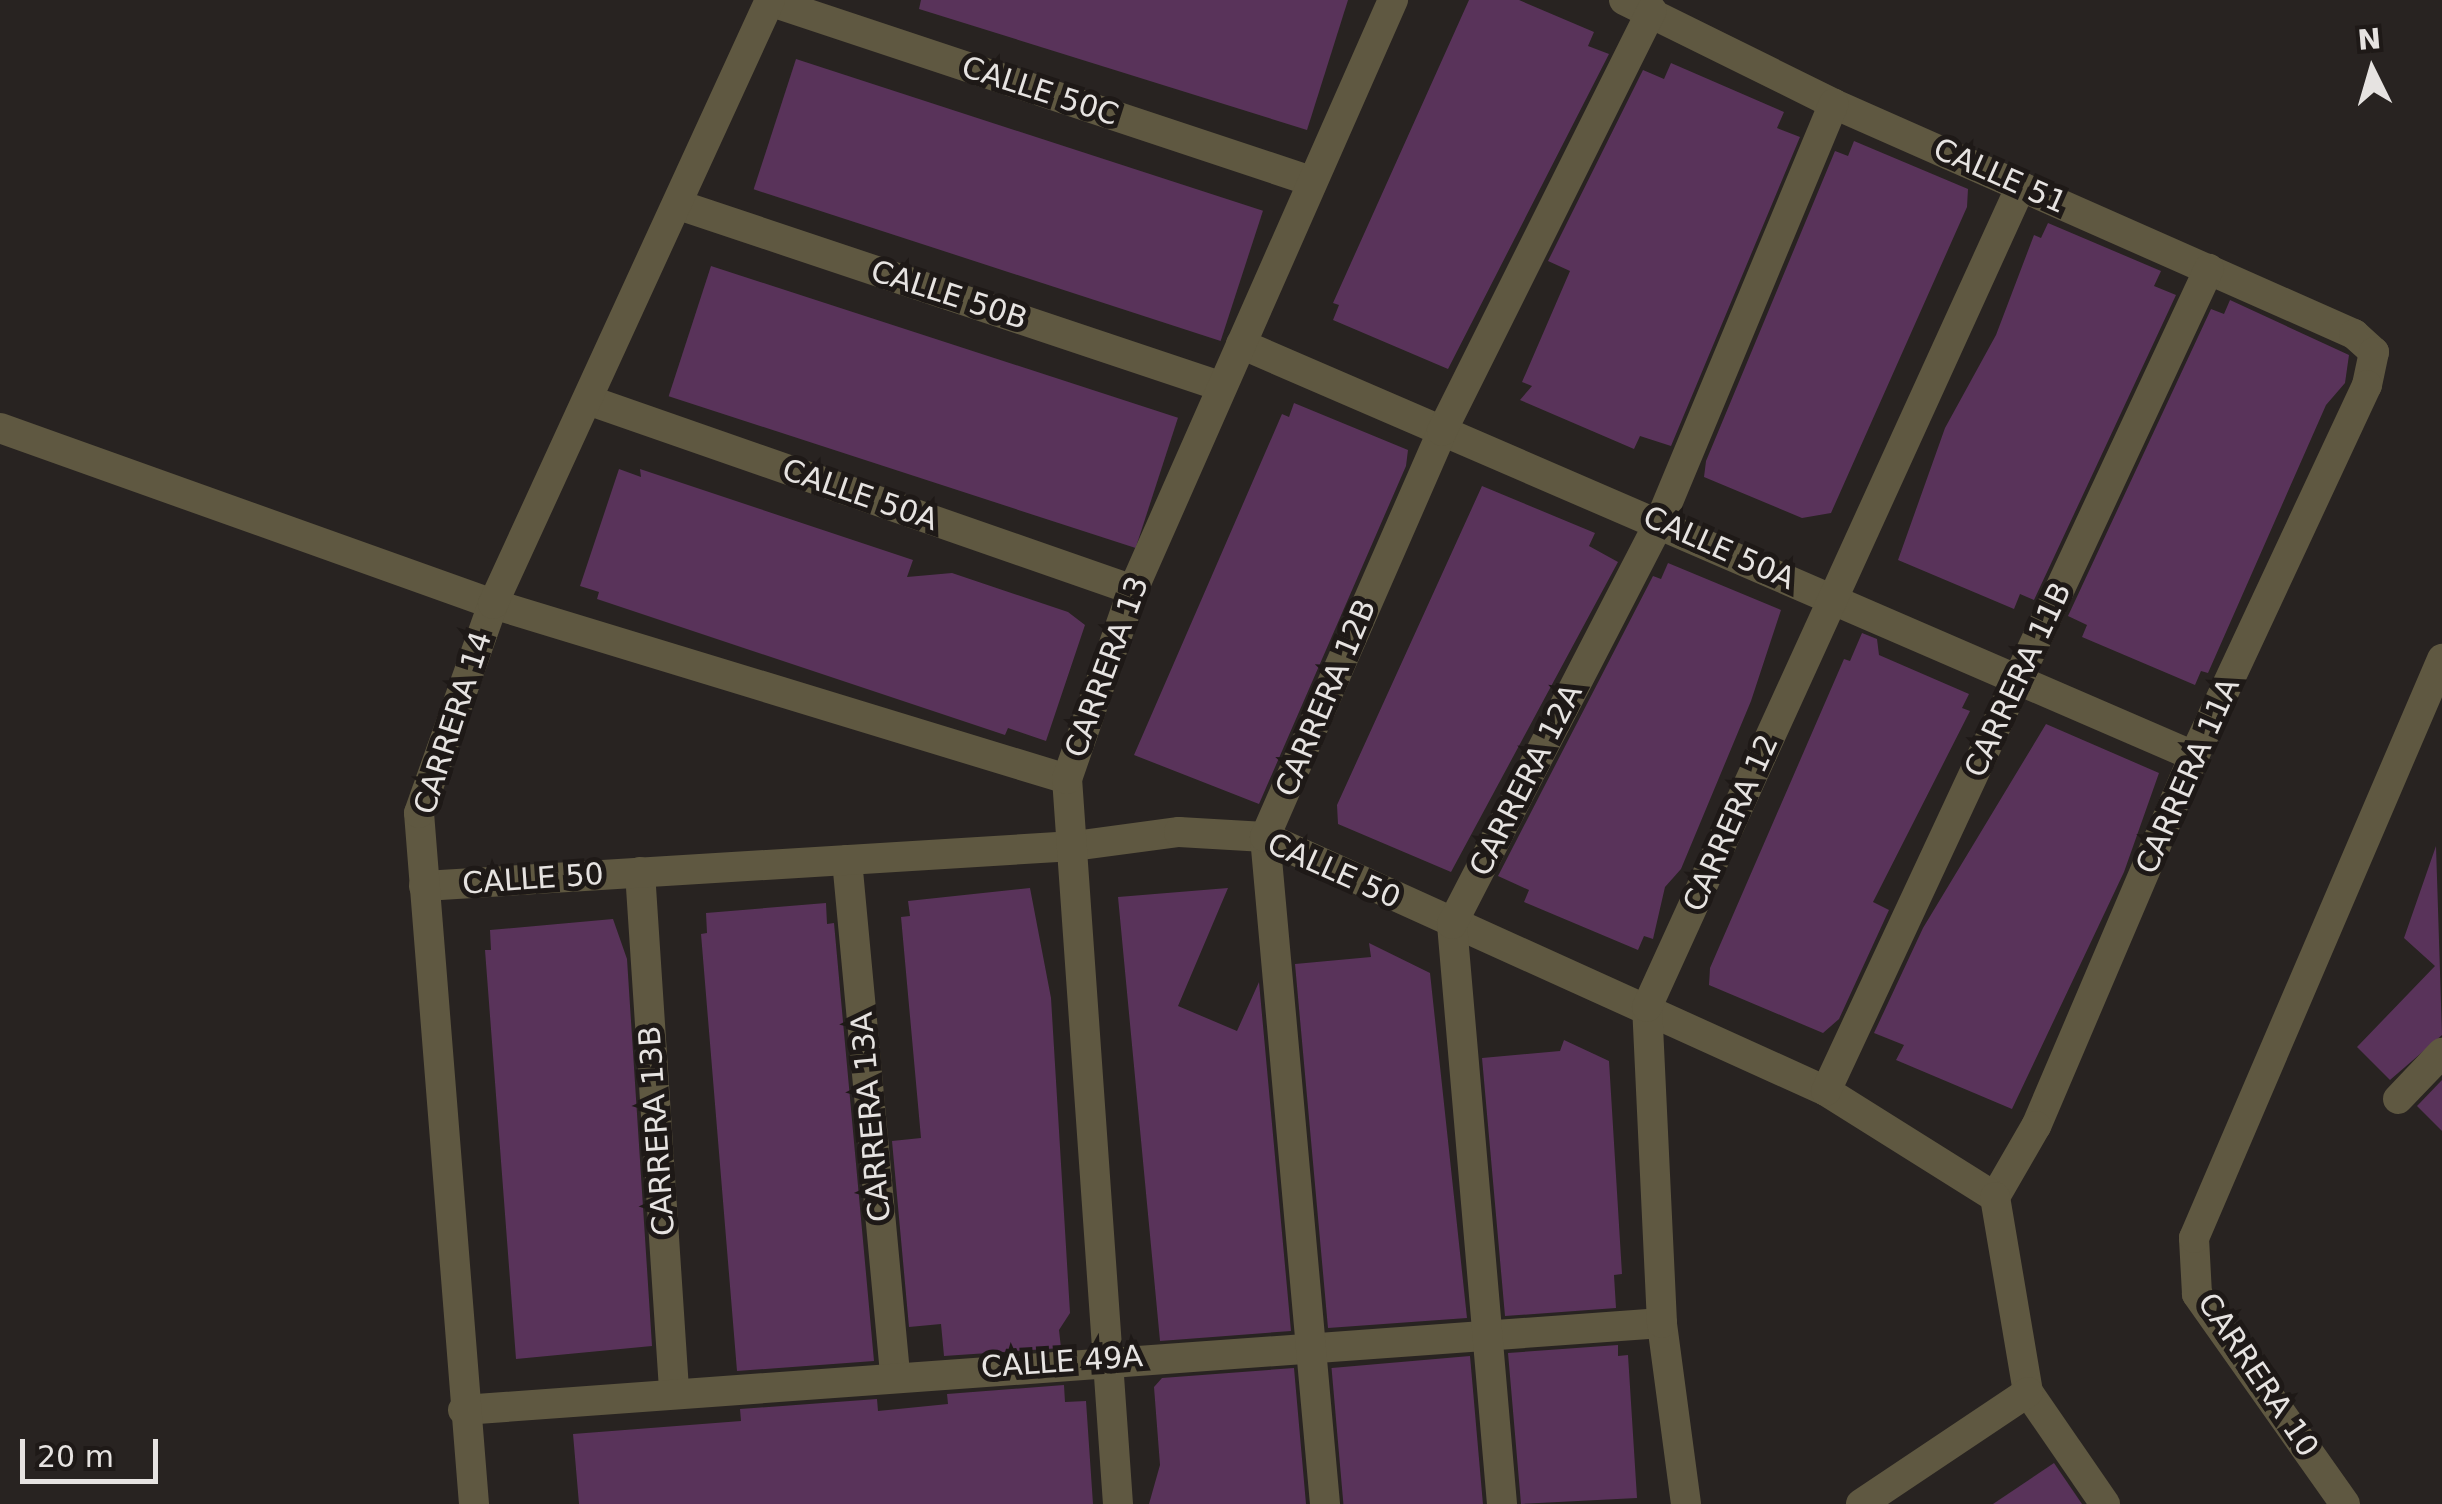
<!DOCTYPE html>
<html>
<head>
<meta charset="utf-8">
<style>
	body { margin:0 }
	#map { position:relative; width:2442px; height:1504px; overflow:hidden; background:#282321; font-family:"DejaVu Sans",sans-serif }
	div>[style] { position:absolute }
	.building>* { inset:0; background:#59335a; transform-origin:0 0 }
	.street>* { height:30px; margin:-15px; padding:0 15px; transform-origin:15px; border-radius:15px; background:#5f5841 }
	span { translate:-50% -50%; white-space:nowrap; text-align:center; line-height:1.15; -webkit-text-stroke:10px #1e1917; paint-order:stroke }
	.street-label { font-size:30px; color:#e6e3e1 }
	.north { position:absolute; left:2322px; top:20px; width:100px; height:100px; -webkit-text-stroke:8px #1e1917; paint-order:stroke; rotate:355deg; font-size:28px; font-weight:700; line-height:40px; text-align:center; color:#e6e3e1 }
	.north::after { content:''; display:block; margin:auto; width:35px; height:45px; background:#e6e3e1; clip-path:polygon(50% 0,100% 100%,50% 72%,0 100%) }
	.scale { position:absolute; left:20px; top:1439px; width:138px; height:45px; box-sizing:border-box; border:5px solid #e6e3e1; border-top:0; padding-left:12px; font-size:30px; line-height:35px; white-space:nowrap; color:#e6e3e1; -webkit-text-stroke:8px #1e1917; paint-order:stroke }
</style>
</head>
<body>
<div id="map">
	<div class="building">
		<div style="clip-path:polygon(921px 0,1348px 0,1307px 130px,919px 9px)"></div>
		<div style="clip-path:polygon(1469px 0,1519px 0,1594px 32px,1588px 46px,1609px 54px,1448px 369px,1333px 320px,1339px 305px,1333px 303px)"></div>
		<div style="left:796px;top:59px;width:491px;height:137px;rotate:18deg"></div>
		<div style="clip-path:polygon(1671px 63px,1784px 112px,1777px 128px,1800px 137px,1671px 446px,1640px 436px,1634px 449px,1520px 400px,1532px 386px,1522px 382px,1570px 271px,1548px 261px,1643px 70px,1664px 79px)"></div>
		<div style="clip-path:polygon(1854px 141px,1968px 189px,1967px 207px,1831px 513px,1802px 518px,1704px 477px,1706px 461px,1835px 151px,1848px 156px)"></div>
		<div style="clip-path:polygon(2048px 223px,2161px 271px,2154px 286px,2176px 295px,2034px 600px,2020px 594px,2014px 609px,1898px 560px,1945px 428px,1996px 335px,2034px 235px,2041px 238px)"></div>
		<div style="left:711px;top:266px;width:491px;height:137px;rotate:18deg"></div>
		<div style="clip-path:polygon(2230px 300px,2349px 355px,2345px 383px,2326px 405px,2208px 673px,2201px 671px,2195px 685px,2082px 637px,2087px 625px,2068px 616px,2211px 309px,2224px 314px)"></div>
		<div style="clip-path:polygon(1294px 403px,1408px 450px,1406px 466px,1259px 804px,1134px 755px,1282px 414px,1289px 417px)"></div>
		<div style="clip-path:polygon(619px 469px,641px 477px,640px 469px,913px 560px,907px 577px,952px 573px,1068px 612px,1085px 625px,1046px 741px,1008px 728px,1005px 735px,597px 599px,599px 592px,580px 586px)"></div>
		<div style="clip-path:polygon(1482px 486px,1595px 533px,1589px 546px,1618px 562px,1451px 872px,1338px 824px,1337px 805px)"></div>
		<div style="clip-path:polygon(1668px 563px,1781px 610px,1751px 701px,1681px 869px,1665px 887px,1653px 939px,1644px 936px,1638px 950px,1524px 902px,1529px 890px,1498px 876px,1653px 576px,1661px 579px)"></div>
		<div style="clip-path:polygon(1862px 633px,1877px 639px,1879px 655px,1969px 694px,1962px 708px,1970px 711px,1873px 902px,1889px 910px,1839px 1019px,1823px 1033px,1709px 985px,1710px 968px,1844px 659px,1850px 661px)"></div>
		<div style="clip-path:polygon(2046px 724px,2159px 773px,2124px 872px,2012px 1109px,1896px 1060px,1904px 1045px,1874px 1033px,1923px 928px)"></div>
		<div style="clip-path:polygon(2436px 846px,2442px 1035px,2390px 1080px,2357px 1047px,2435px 966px,2404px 938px)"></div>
		<div style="clip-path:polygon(1030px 888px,1051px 998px,1070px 1313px,1059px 1330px,1061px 1348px,944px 1356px,941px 1324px,909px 1327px,892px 1141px,921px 1138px,901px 917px,910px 916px,908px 901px)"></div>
		<div style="clip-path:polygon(1228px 888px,1178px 1006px,1237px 1031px,1259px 982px,1291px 1331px,1160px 1341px,1118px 897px)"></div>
		<div style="clip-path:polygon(826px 903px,827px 924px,834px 923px,874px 1361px,737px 1371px,701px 934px,707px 933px,706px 913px)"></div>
		<div style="clip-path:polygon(613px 919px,627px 959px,652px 1346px,516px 1359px,485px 950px,491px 950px,490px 930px)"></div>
		<div style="clip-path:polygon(1369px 943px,1430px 973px,1467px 1318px,1328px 1328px,1295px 964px,1371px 957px)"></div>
		<div style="clip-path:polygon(1564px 1040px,1609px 1061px,1622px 1274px,1614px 1275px,1616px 1308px,1505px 1316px,1482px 1058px,1560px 1051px)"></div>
		<div style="clip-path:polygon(2442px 1080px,2442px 1131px,2417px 1106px)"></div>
		<div style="clip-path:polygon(1618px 1345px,1618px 1356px,1628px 1355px,1637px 1498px,1521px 1504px,1508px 1353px)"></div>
		<div style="left:1470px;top:1356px;width:149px;height:139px;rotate:85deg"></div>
		<div style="clip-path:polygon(1294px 1368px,1306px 1504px,1149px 1504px,1160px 1465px,1154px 1387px,1162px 1378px)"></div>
		<div style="clip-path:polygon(1064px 1385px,1065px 1402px,1086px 1401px,1093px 1504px,579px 1504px,573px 1434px,741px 1421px,740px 1409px,877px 1399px,878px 1411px,948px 1404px,947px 1394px)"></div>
		<div style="clip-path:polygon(2054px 1463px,2082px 1504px,1993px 1504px)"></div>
	</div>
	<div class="street">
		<div style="left:1624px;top:0;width:234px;rotate:26.3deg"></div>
		<div style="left:1834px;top:104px;width:569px;rotate:23.86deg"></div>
		<div style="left:2354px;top:334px;width:27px;rotate:42deg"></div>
		<div style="left:2374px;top:352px;width:34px;rotate:102deg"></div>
		<div style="left:2367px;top:385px;width:409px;rotate:115deg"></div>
		<div style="left:2194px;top:756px;width:402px;rotate:113.1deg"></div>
		<div style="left:2036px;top:1126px;width:82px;rotate:120deg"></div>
		<div style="left:769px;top:1px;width:571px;rotate:18.37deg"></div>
		<div style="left:679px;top:205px;width:570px;rotate:18.5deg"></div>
		<div style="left:1241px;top:344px;width:1038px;rotate:23.38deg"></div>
		<div style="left:588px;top:400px;width:577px;rotate:19.22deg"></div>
		<div style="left:0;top:428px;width:523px;rotate:19.65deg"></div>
		<div style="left:493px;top:604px;width:600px;rotate:16.96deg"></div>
		<div style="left:847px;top:860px;width:516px;rotate:84.66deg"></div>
		<div style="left:640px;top:872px;width:519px;rotate:86.24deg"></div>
		<div style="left:424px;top:886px;width:651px;rotate:-3.52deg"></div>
		<div style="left:1074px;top:846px;width:106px;rotate:-7.6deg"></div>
		<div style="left:1179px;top:832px;width:86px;rotate:3.3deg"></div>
		<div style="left:1265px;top:837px;width:616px;rotate:24.36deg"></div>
		<div style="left:1826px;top:1091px;width:199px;rotate:32.1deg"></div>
		<div style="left:1826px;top:1091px;width:907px;rotate:-65.02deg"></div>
		<div style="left:2398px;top:1099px;width:64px;rotate:-46.3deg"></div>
		<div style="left:1995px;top:1197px;width:198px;rotate:80.4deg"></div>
		<div style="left:2028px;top:1392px;width:136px;rotate:55.5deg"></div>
		<div style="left:463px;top:1410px;width:1202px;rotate:-4.15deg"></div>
		<div style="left:474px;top:1504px;width:693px;rotate:-94.55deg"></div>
		<div style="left:419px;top:813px;width:222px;rotate:-70.5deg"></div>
		<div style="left:493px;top:604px;width:664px;rotate:-65.36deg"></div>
		<div style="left:1118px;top:1504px;width:727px;rotate:-94.02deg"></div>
		<div style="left:1067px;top:779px;width:200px;rotate:-70.8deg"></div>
		<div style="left:1133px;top:590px;width:645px;rotate:-66.22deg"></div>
		<div style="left:1325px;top:1504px;width:670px;rotate:-95.14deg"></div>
		<div style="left:1265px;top:837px;width:443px;rotate:-66.4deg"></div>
		<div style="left:1442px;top:431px;width:470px;rotate:-63.5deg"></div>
		<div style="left:1502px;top:1504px;width:582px;rotate:-94.93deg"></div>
		<div style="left:1452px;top:924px;width:454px;rotate:-62.7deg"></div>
		<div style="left:1660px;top:521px;width:452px;rotate:-67.4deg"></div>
		<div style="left:1686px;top:1504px;width:183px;rotate:-97.6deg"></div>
		<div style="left:1662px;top:1323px;width:316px;rotate:-92.7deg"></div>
		<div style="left:1647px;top:1007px;width:902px;rotate:-65.51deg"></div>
		<div style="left:1861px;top:1504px;width:201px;rotate:-33.8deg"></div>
		<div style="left:2345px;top:1504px;width:257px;rotate:-125.2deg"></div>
		<div style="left:2197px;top:1294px;width:56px;rotate:-93.1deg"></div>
		<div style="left:2194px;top:1238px;width:630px;rotate:-66.81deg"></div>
	</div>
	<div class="street-label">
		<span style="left:1040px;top:91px;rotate:18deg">CALLE 50C</span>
		<span style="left:2000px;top:176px;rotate:24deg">CALLE 51</span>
		<span style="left:949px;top:295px;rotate:18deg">CALLE 50B</span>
		<span style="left:860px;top:495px;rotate:19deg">CALLE 50A</span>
		<span style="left:1719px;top:548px;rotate:24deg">CALLE 50A</span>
		<span style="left:1107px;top:667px;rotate:-70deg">CARRERA 13</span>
		<span style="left:2018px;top:680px;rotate:-65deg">CARRERA 11B</span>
		<span style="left:1326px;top:698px;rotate:-67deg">CARRERA 12B</span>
		<span style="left:453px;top:723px;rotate:-72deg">CARRERA 14</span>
		<span style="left:2188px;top:776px;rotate:-66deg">CARRERA 11A</span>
		<span style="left:1526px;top:780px;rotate:-63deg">CARRERA 12A</span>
		<span style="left:1731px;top:823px;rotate:-66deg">CARRERA 12</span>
		<span style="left:1334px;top:871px;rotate:24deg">CALLE 50</span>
		<span style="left:533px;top:879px;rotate:-4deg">CALLE 50</span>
		<span style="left:871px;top:1117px;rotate:-95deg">CARRERA 13A</span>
		<span style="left:657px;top:1131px;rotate:-94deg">CARRERA 13B</span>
		<span style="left:1062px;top:1362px;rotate:-4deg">CALLE 49A</span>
		<span style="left:2258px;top:1375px;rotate:56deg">CARRERA 10</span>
	</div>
	<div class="north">N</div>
	<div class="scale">20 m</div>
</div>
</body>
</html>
